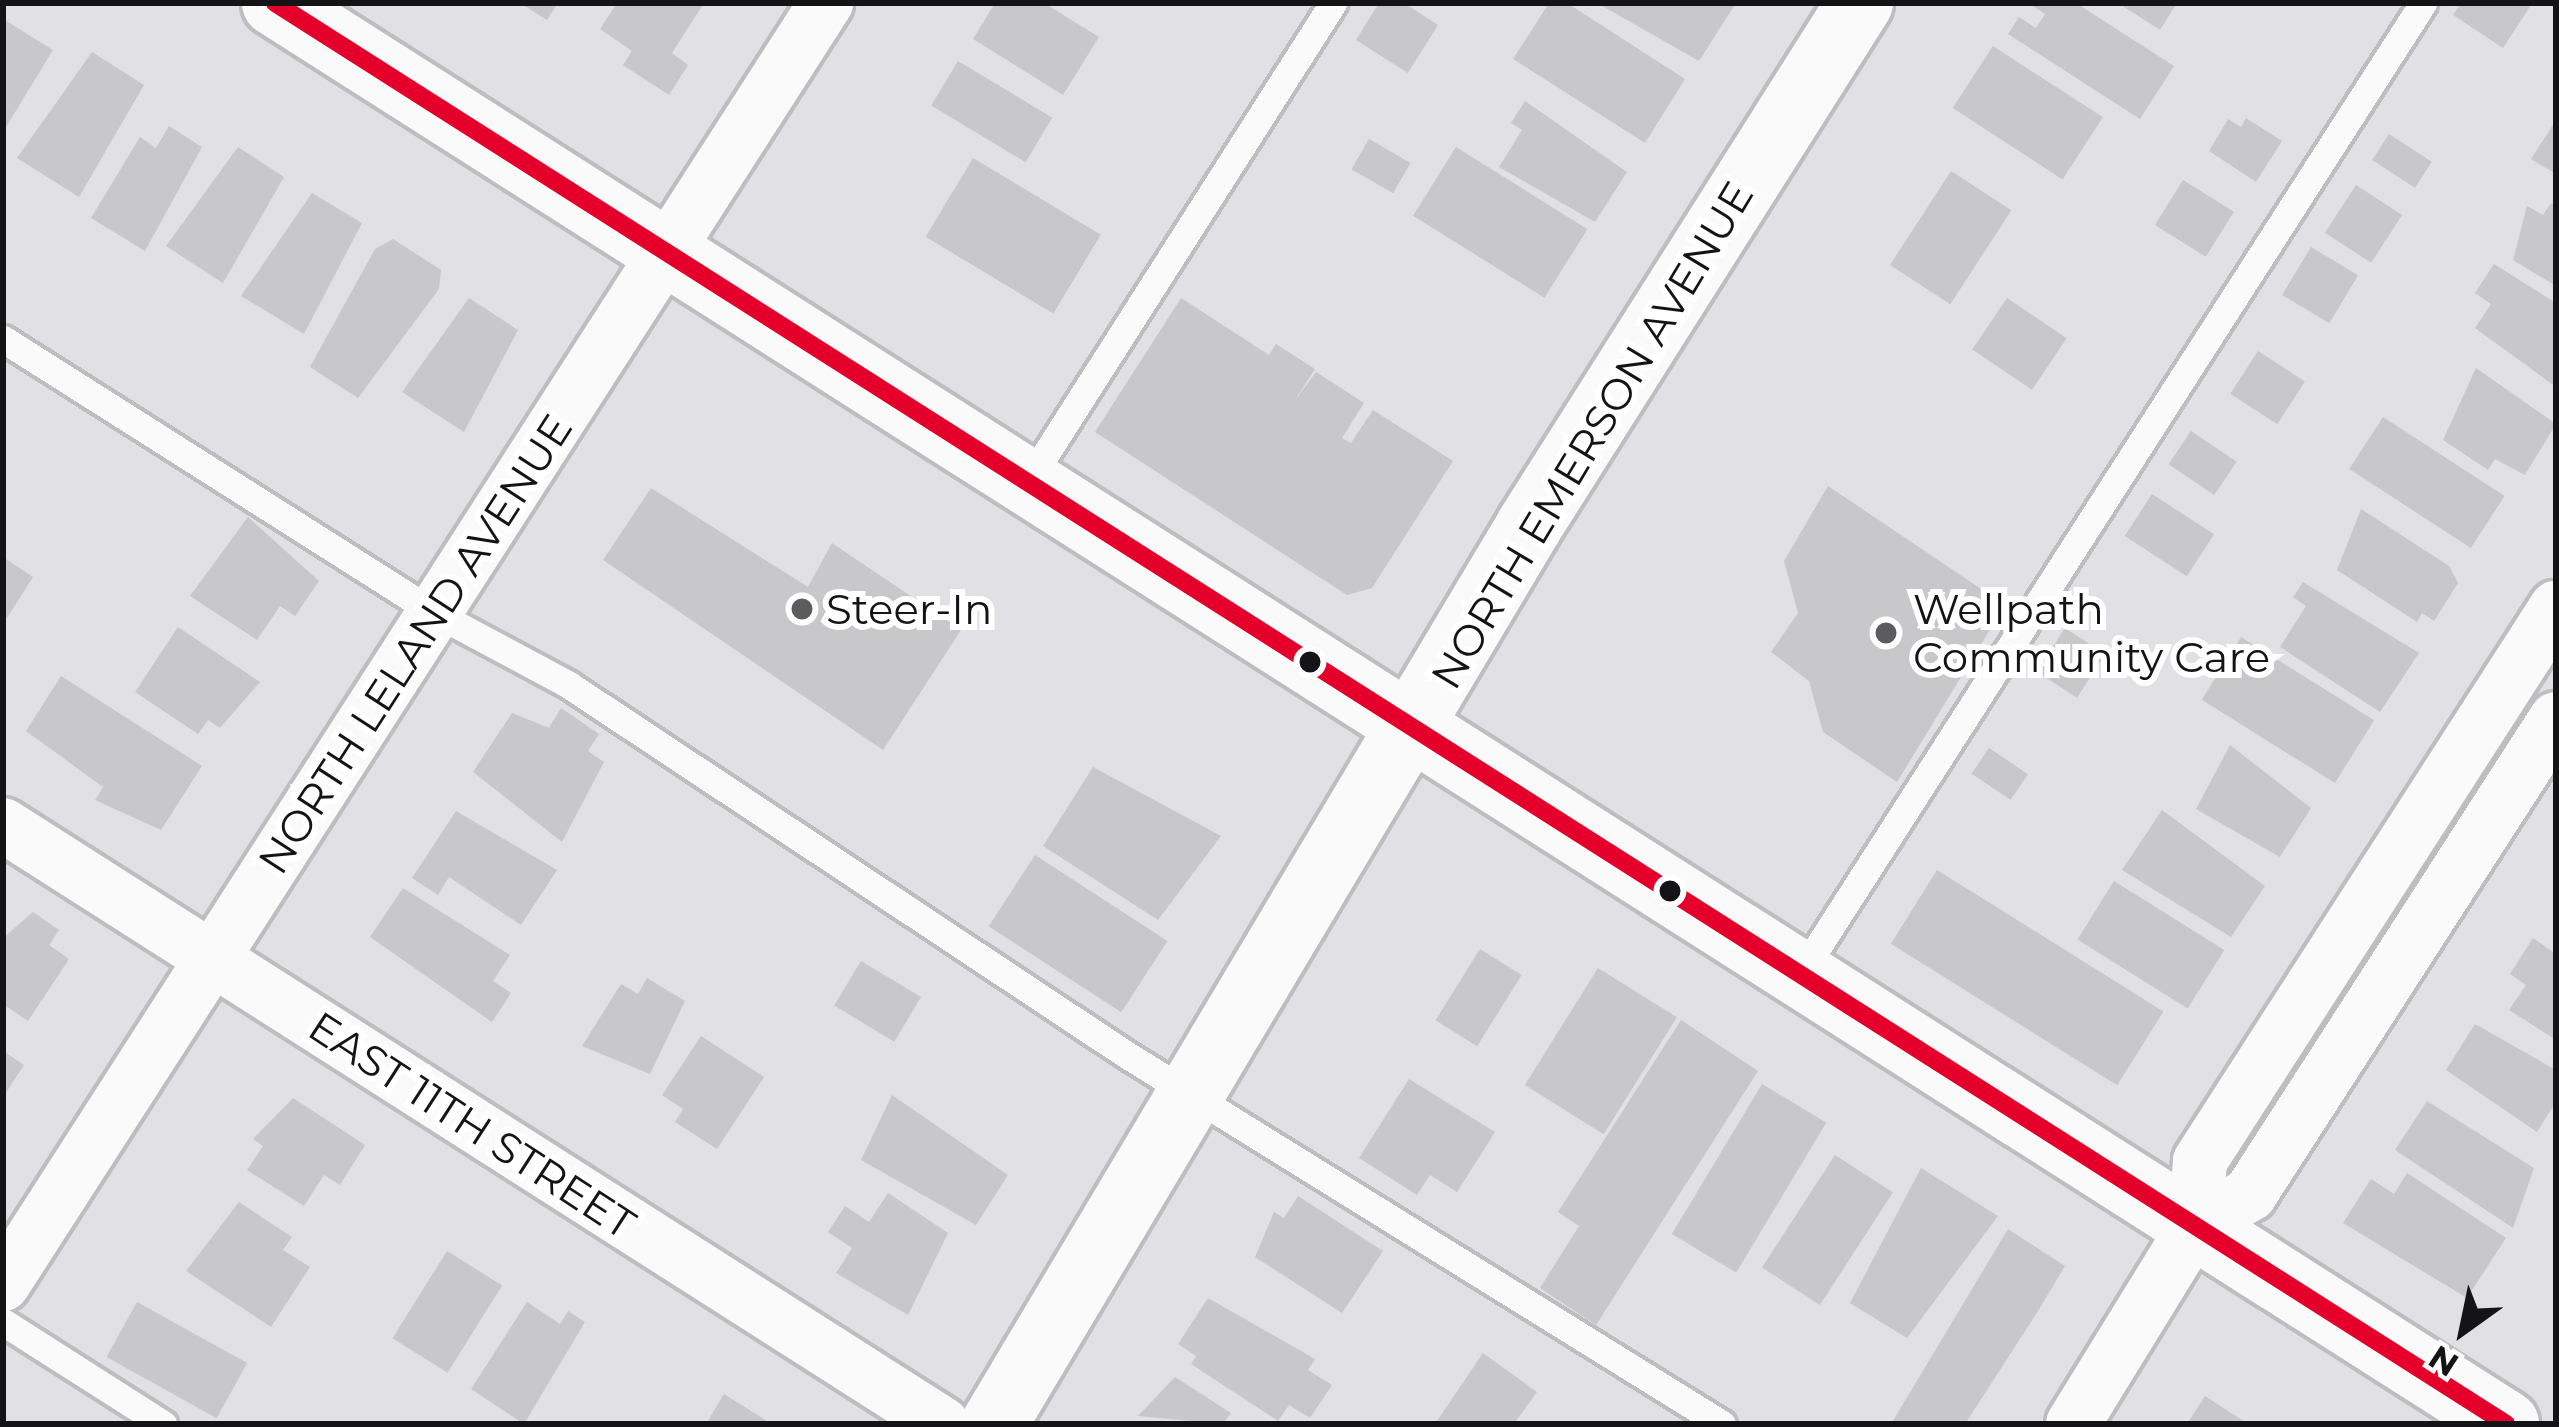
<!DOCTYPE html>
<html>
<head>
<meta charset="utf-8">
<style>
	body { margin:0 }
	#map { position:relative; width:2559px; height:1427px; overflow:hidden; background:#e1e0e4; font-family:Montserrat,sans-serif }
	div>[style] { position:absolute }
	.building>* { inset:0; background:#c8c7ca; transform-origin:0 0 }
	.roads { filter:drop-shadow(3px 0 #bebec1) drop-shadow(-3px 0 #bebec1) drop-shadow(0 3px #bebec1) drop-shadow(0 -3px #bebec1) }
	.service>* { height:27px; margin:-13.5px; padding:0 13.5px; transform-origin:13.5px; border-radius:13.5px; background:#fafafb }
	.minor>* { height:54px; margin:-27px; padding:0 27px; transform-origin:27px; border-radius:27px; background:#fafafb }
	.secondary>* { height:66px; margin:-33px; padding:0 33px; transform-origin:33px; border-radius:33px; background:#fafafb }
	.primary>* { height:66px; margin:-33px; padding:0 33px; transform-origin:33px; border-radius:33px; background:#fafafb }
	.bus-1>* { height:18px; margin:-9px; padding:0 9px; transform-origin:9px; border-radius:9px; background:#e4002b }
	.dots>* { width:33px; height:33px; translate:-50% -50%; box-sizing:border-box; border:6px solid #fff; border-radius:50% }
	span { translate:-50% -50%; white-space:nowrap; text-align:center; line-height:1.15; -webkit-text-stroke:12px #fff; paint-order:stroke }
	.street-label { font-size:42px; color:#141416 }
	.poi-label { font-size:42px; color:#141416 }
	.left { translate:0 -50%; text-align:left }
	.frame { position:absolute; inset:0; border:6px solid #141416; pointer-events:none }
	.north { position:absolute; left:2403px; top:1271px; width:120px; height:120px; -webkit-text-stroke:9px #fff; paint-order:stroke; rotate:213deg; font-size:33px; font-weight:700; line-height:48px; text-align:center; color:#141416 }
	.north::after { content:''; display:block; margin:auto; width:42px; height:54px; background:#141416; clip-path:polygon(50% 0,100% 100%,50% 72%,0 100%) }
</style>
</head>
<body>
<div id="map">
	<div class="building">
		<div style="clip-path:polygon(520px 3px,558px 3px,547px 20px)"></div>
		<div style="clip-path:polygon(617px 3px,704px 3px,672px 53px,688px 65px,669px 95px,623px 65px,632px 51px,600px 29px)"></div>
		<div style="clip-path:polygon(995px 3px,1044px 3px,1099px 37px,1063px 95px,973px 39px)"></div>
		<div style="clip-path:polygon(1379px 3px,1404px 3px,1438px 25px,1408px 73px,1356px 40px)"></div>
		<div style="clip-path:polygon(1549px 3px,1567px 3px,1685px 79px,1645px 143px,1513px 59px)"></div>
		<div style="clip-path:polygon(1597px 3px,1729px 3px,1734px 6px,1699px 61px)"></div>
		<div style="clip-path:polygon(2028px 3px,2076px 3px,2174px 66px,2140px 119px,2008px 34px,2019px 17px,2036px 28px,2045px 14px)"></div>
		<div style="clip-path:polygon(2118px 3px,2177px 3px,2160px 30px)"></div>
		<div style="clip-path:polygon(2461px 3px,2527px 3px,2531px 5px,2503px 48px,2453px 15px)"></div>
		<div style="clip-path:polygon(3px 19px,53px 50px,3px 132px)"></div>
		<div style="left:1993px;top:46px;width:131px;height:74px;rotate:33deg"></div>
		<div style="clip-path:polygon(92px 52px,144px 85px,79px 197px,17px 158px)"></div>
		<div style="left:958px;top:61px;width:110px;height:52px;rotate:31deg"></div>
		<div style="clip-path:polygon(1525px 101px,1627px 172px,1595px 222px,1499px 167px,1522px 130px,1511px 123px)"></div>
		<div style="clip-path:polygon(2246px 118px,2282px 141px,2256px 182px,2209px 151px,2228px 119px,2241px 127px)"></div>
		<div style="clip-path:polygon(2556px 120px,2556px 174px,2531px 159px)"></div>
		<div style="clip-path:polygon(169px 126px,202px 147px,145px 251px,91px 218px,140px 137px,156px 148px)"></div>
		<div style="left:2389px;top:134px;width:51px;height:31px;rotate:33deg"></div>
		<div style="left:1369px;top:139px;width:48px;height:35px;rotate:30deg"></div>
		<div style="clip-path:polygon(238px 147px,284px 177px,223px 283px,166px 246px)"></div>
		<div style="left:1456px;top:147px;width:155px;height:81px;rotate:32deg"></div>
		<div style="left:973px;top:158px;width:149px;height:92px;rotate:31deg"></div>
		<div style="left:1951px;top:171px;width:72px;height:112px;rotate:33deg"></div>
		<div style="left:2183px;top:180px;width:60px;height:53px;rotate:32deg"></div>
		<div style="left:2356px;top:185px;width:55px;height:57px;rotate:33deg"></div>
		<div style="clip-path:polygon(312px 193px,362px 223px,304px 334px,241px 296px)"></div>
		<div style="clip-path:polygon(2551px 203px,2556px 206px,2556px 286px,2513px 260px,2527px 206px,2543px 215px)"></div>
		<div style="clip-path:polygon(393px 239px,441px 270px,439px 289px,358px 398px,310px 367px,375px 249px)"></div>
		<div style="left:2311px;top:247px;width:55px;height:56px;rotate:31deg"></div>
		<div style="clip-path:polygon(2494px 264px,2556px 303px,2556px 387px,2475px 328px,2491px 304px,2475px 293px)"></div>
		<div style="clip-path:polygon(469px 298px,518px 330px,464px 432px,402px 392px)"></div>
		<div style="clip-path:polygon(1181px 298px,1269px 355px,1276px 344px,1315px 369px,1293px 403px,1316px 372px,1364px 403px,1342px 438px,1351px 443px,1373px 410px,1453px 461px,1372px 588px,1347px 595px,1095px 432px)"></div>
		<div style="left:2007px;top:298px;width:72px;height:62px;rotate:34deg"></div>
		<div style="left:2258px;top:351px;width:56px;height:51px;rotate:33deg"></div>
		<div style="clip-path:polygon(2476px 368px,2556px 424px,2525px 475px,2495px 459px,2488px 470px,2443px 440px)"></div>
		<div style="left:2383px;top:417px;width:145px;height:62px;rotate:33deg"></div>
		<div style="left:2191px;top:431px;width:55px;height:40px;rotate:34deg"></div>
		<div style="clip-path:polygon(1828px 486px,2005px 605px,1897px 782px,1823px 732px,1809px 681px,1771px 652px,1798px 613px,1784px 561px)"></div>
		<div style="clip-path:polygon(651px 488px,808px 587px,832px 543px,961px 630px,883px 750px,603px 560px)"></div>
		<div style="left:2152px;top:494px;width:74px;height:50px;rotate:33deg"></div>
		<div style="clip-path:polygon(2361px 509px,2449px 566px,2458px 583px,2434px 621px,2422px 613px,2417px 622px,2337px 570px)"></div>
		<div style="clip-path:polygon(248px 517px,319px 581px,295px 616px,280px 606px,257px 640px,190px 596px)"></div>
		<div style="clip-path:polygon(3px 557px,33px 577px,3px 624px)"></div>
		<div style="clip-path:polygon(2303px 582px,2419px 653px,2380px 712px,2280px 647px,2306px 606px,2293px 597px)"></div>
		<div style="clip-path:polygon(178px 627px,260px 682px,220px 728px,208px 720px,198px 734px,135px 692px)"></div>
		<div style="left:2065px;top:628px;width:48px;height:52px;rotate:33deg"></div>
		<div style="left:2241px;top:637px;width:157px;height:74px;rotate:32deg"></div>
		<div style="clip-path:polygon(61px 676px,202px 766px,161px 830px,95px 800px,103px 787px,26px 731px)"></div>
		<div style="clip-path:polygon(561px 708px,599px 734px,588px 751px,604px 762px,562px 842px,473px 772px,512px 713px,549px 728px)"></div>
		<div style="clip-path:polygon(2230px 745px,2311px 808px,2280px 857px,2196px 809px)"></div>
		<div style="left:1989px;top:748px;width:47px;height:31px;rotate:34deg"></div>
		<div style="clip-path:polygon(1093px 767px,1221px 836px,1158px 920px,1043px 846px)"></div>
		<div style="clip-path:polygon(2162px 810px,2265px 886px,2231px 937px,2122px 870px)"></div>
		<div style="clip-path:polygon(456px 811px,557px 870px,521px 925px,449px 877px,438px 895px,412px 878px)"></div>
		<div style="left:1035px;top:855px;width:158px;height:85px;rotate:33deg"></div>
		<div style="left:1937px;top:870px;width:267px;height:87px;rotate:32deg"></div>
		<div style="left:2114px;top:881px;width:130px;height:69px;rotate:32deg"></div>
		<div style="clip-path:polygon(403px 888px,510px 955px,493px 981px,511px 993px,492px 1022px,370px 937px)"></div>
		<div style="clip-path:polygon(33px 912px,59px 930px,49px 945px,69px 959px,28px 1021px,3px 1004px,3px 938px)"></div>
		<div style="clip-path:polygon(2533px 938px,2556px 954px,2556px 1040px,2509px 1010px,2526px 985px,2510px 974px)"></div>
		<div style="left:1480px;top:949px;width:49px;height:84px;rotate:32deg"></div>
		<div style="left:861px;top:961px;width:70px;height:52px;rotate:31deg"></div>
		<div style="left:1598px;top:968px;width:93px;height:138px;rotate:32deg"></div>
		<div style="clip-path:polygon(647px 978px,685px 1001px,650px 1074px,582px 1046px,621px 984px,638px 994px)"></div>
		<div style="clip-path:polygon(1681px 1020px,1758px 1071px,1596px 1325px,1540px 1288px,1579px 1226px,1558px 1212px)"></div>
		<div style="clip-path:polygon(2475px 1024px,2556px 1070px,2556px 1102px,2537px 1132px,2446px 1070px)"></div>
		<div style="clip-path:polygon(701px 1036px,764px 1077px,717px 1149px,675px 1122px,683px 1109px,662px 1095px)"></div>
		<div style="clip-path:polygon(3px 1051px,24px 1065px,3px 1097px)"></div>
		<div style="clip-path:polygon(1409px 1079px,1495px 1132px,1457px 1192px,1430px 1175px,1417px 1195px,1359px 1158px)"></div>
		<div style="left:1762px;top:1084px;width:75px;height:175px;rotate:31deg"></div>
		<div style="clip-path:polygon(892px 1095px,1008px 1175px,976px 1225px,861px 1160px)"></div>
		<div style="clip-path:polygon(293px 1098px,365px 1145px,340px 1185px,324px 1175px,304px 1206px,247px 1170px,263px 1146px,253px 1139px)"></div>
		<div style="clip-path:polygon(2427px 1101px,2534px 1168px,2513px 1228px,2395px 1150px)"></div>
		<div style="left:1835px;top:1155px;width:69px;height:134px;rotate:33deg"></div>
		<div style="clip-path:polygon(1921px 1168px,1998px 1216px,1907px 1338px,1850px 1303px)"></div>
		<div style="clip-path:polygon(2407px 1173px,2506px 1238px,2467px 1298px,2343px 1223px,2371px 1179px,2394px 1194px)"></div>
		<div style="clip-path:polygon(888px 1193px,948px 1233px,908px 1315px,836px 1273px,852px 1248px,828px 1232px,845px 1206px,869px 1222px)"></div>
		<div style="clip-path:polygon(1298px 1196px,1383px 1251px,1342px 1313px,1255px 1257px,1274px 1212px,1284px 1218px)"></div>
		<div style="clip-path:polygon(239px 1202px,292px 1237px,283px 1250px,310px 1267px,271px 1327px,186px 1271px)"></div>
		<div style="clip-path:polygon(2008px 1229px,2065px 1266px,2038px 1311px,1965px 1424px,1891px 1424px)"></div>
		<div style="left:447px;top:1251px;width:65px;height:103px;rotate:32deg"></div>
		<div style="clip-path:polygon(1208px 1298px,1315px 1359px,1308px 1370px,1332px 1385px,1310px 1418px,1289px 1405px,1278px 1421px,1191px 1364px,1196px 1356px,1178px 1344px)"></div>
		<div style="left:137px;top:1302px;width:126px;height:63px;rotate:29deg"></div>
		<div style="clip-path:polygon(527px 1302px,560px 1324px,568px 1311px,585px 1322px,524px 1424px,471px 1389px)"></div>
		<div style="clip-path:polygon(1483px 1353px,1537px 1392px,1514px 1424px,1435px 1424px)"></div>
		<div style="clip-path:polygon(1175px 1377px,1231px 1413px,1223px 1424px,1138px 1416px)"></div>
		<div style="clip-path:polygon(724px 1394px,772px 1424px,706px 1424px)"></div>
		<div style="clip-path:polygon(2205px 1396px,2248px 1424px,2187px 1424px)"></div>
	</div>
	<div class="roads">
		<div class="service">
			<div style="left:3px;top:339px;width:512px;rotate:32.39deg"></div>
			<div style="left:435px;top:613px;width:152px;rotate:28.2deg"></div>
			<div style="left:569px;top:685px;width:670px;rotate:33.55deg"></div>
			<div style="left:1127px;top:1055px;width:700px;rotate:31.81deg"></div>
			<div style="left:1029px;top:480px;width:566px;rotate:-57.49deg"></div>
			<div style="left:1801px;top:973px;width:1152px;rotate:-57.33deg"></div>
			<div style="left:3px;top:1322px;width:190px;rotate:32.5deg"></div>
		</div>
		<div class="minor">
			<div style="left:3px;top:825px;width:1114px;rotate:32.53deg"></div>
			<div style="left:2195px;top:1226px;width:64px;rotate:-30.2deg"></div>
			<div style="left:2250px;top:1194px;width:565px;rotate:-57.21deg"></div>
			<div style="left:3px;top:1284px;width:1523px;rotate:-57.28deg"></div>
			<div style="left:2073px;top:1424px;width:233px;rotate:-58.4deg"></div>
			<div style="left:2195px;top:1226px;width:65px;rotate:-85.6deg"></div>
			<div style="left:2200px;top:1161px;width:658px;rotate:-57.23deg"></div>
		</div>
		<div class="secondary">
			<div style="left:275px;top:3px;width:2645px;rotate:32.49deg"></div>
		</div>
		<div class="primary">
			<div style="left:994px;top:1424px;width:1045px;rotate:-59.21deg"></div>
			<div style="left:1529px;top:526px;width:619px;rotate:-57.67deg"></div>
		</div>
	</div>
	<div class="bus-1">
		<div style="left:275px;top:3px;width:2645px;rotate:32.49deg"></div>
	</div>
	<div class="dots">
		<div style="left:802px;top:609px;background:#5c5b5e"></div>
		<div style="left:1886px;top:633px;background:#5c5b5e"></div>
		<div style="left:1310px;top:662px;background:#141416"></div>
		<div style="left:1670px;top:891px;background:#141416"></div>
	</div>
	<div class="street-label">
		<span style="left:1592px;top:435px;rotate:-59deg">NORTH EMERSON AVENUE</span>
		<span style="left:415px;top:644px;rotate:-57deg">NORTH LELAND AVENUE</span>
		<span style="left:472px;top:1125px;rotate:33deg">EAST 11TH STREET</span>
	</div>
	<div class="poi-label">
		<span class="left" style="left:826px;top:609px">Steer-In</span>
		<span class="left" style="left:1913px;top:633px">Wellpath<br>Community Care</span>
	</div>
	<div class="frame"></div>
	<div class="north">N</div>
</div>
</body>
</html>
